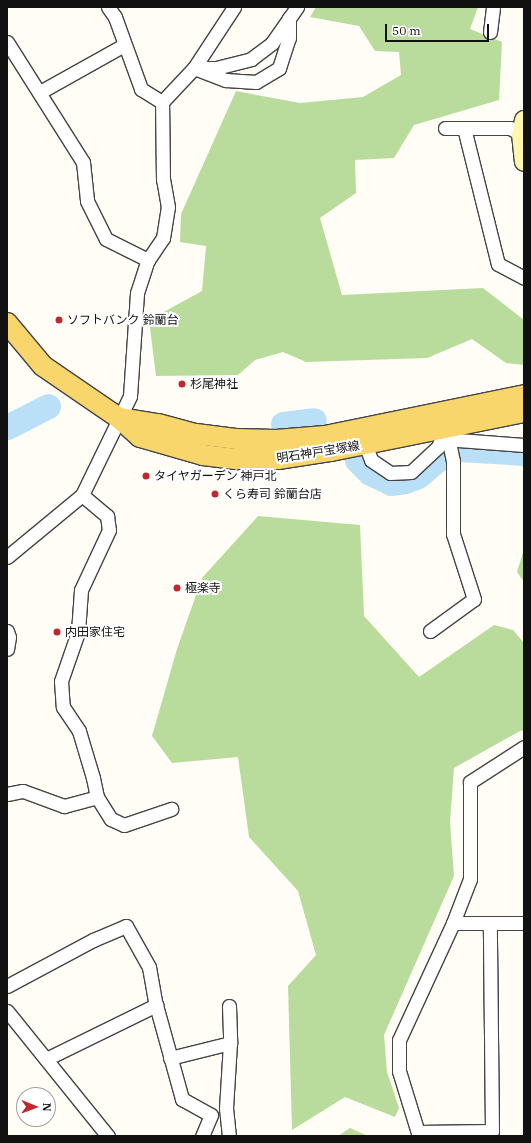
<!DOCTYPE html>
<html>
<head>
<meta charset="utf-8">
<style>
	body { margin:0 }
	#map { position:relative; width:531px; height:1143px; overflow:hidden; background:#fffdf5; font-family:"IBM Plex Serif","Noto Sans JP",serif }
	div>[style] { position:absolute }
	.forest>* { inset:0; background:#b9dc9c }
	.river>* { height:25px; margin:-12.5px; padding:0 12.5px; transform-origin:12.5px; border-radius:12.5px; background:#b9e0f7 }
	.roads { filter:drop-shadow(1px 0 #444) drop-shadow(-1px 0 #444) drop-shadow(0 1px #444) drop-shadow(0 -1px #444) }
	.street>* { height:13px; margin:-6.5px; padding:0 6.5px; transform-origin:6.5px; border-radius:6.5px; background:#fff }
	.secondary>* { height:18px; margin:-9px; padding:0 9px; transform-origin:9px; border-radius:9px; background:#fff6b0 }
	.primary>* { height:20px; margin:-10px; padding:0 10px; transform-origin:10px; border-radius:10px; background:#f9d66b }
	.dots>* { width:11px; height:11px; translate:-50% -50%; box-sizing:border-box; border:2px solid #fff; border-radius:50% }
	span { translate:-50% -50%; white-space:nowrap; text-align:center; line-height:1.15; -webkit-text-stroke:4px #fff; paint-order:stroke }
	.poi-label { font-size:12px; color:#111 }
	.left { translate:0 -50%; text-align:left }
	.street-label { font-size:12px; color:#111 }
	.frame { position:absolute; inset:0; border:8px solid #111; pointer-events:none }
	.north { position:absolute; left:16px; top:1087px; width:40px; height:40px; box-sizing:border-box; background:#fff; border:1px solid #a0a0a0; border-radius:50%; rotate:91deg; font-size:11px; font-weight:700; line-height:16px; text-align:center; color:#111 }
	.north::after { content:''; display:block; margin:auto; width:14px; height:18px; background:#c4262e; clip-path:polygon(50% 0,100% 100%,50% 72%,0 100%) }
	.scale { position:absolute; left:385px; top:24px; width:104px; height:18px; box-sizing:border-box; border:2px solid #111; border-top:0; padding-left:5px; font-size:12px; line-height:14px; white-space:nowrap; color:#111; -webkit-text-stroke:3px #fff; paint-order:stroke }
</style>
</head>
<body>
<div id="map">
	<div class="forest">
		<div style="clip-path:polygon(316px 7px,478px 7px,470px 29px,502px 42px,499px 100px,414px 125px,394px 158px,355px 160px,356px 193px,320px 218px,342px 295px,483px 288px,524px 320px,524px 365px,506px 363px,472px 339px,427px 358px,306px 362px,283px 352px,255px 360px,238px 375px,156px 376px,149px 320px,202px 291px,206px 246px,180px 242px,181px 214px,236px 91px,300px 103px,363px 97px,401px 75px,399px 52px,375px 51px,359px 26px,310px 17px)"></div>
		<div style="clip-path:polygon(258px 516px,360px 525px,364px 616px,419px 677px,494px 625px,513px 630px,524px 643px,524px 730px,520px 731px,454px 768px,450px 822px,454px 876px,384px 1035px,387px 1072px,399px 1108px,395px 1117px,345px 1097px,292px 1130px,288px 986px,316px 955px,298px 891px,249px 837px,238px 757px,172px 763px,152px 736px,177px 649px,202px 578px)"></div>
		<div style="clip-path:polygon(524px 549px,524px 582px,517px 572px)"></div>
		<div style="clip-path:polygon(350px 1128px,368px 1136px,338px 1136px)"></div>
	</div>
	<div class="river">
		<div style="left:283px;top:424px;width:31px;rotate:-7deg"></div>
		<div style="left:7px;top:427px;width:46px;rotate:-27.1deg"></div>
		<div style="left:357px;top:460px;width:18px;rotate:45deg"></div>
		<div style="left:370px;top:473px;width:23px;rotate:25deg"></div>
		<div style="left:391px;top:483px;width:14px;rotate:-8deg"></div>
		<div style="left:405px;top:481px;width:14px;rotate:-21deg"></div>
		<div style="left:418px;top:476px;width:33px;rotate:-40deg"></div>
		<div style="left:443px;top:455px;width:17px;rotate:-21deg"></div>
		<div style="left:459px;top:449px;width:65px;rotate:3.5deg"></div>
	</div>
	<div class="roads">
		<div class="street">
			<div style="left:108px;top:7px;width:12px;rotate:55deg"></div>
			<div style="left:115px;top:17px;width:77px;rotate:70.1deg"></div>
			<div style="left:141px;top:89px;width:25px;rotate:32deg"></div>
			<div style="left:490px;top:32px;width:25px;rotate:-83deg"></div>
			<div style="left:7px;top:42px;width:142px;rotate:57.7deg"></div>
			<div style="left:83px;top:162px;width:39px;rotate:84deg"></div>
			<div style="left:87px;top:201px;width:42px;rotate:63.4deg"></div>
			<div style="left:106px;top:239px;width:47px;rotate:26.6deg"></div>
			<div style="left:194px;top:68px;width:34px;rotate:21deg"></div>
			<div style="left:226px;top:80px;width:30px;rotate:4deg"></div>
			<div style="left:256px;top:82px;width:27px;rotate:-31deg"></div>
			<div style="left:279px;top:68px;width:32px;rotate:-72deg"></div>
			<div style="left:289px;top:38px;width:20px;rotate:-90deg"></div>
			<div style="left:202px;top:68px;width:14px"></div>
			<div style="left:216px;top:68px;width:36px;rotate:-14deg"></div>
			<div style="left:251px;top:59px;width:26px;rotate:-37deg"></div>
			<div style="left:272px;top:43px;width:44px;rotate:-55.2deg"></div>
			<div style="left:40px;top:92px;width:96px;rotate:-29.2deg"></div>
			<div style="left:445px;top:128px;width:65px"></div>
			<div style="left:510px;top:128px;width:13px;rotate:29deg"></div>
			<div style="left:464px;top:128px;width:140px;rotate:76deg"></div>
			<div style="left:498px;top:264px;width:30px;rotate:28deg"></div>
			<div style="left:447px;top:428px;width:16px;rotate:47deg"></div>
			<div style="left:458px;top:440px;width:66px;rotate:4.3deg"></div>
			<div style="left:365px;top:444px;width:17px;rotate:69deg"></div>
			<div style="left:371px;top:460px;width:23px;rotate:34deg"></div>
			<div style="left:390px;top:473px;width:21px;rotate:-3deg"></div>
			<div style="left:411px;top:472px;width:37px;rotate:-43deg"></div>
			<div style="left:438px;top:447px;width:22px;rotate:-68deg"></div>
			<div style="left:82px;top:495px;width:33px;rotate:40deg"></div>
			<div style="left:107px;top:516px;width:14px;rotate:82deg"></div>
			<div style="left:109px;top:530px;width:66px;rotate:115deg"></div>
			<div style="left:81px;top:590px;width:42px;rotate:94.1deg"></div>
			<div style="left:78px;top:632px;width:52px;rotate:109.1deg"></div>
			<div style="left:61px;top:681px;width:26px;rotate:86deg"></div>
			<div style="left:63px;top:707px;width:29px;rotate:56deg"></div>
			<div style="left:79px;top:731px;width:49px;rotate:73.4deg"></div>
			<div style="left:93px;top:778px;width:19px;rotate:78deg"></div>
			<div style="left:7px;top:557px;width:97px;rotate:-39.6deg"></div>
			<div style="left:82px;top:495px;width:110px;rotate:-64.1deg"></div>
			<div style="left:130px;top:396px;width:103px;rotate:-86.1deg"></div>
			<div style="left:137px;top:293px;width:35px;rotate:-72deg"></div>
			<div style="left:148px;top:260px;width:27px;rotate:-56deg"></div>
			<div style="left:163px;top:238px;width:31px;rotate:-81deg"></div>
			<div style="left:168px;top:207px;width:27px;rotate:-100deg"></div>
			<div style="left:163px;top:180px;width:78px;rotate:-90.7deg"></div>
			<div style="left:162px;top:102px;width:47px;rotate:-46.7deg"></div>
			<div style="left:194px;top:68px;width:73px;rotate:-56.7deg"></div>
			<div style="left:7px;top:631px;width:6px;rotate:72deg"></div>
			<div style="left:9px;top:637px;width:12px;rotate:99deg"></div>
			<div style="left:430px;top:631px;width:54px;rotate:-36deg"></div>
			<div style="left:474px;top:599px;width:68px;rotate:-107.9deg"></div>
			<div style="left:453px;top:534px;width:73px;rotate:-90deg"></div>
			<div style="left:453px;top:461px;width:35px;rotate:-102deg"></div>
			<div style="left:7px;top:794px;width:16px;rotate:-11deg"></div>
			<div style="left:23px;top:791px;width:44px;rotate:20.1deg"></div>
			<div style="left:64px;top:806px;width:34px;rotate:-15deg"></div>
			<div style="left:97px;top:797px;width:26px;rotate:58deg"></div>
			<div style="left:111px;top:819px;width:14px;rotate:25deg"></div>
			<div style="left:124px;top:825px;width:50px;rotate:-18.8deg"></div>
			<div style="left:453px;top:923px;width:71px"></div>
			<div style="left:7px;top:986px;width:98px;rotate:-28.1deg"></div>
			<div style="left:93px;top:940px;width:36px;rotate:-23deg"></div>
			<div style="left:126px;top:926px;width:47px;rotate:60.7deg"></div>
			<div style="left:149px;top:967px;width:39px;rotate:80deg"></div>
			<div style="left:156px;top:1005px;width:98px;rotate:74.5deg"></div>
			<div style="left:182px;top:1099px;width:33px;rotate:29deg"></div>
			<div style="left:211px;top:1115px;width:23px;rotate:113deg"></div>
			<div style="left:229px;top:1006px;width:37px;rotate:88deg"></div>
			<div style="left:230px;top:1043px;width:65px;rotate:93.5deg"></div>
			<div style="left:226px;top:1108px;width:28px;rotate:84deg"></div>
			<div style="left:7px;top:1011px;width:161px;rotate:51.1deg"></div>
			<div style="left:170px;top:1058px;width:62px;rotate:-14deg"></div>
			<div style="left:46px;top:1059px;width:123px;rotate:-26.1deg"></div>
			<div style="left:418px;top:1132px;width:74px;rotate:-0.8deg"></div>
			<div style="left:492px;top:1131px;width:208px;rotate:-90.6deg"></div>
			<div style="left:419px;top:1136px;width:68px;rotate:-107.1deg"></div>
			<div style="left:399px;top:1071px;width:31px;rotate:-90deg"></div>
			<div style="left:399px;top:1040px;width:129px;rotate:-65.2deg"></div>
			<div style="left:453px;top:923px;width:47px;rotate:-68.9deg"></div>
			<div style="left:470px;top:879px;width:97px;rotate:-90deg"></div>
			<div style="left:470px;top:782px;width:64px;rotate:-32.9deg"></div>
		</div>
		<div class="secondary">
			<div style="left:524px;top:120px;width:14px;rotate:102deg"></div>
			<div style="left:521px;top:134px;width:28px;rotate:84deg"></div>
		</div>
		<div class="primary">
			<div style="left:7px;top:323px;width:56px;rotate:50.1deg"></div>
			<div style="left:43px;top:366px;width:92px;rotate:34.4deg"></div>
			<div style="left:119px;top:418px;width:28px;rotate:42deg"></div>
			<div style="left:140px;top:437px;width:66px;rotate:15.9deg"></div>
			<div style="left:203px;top:455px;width:35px;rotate:7deg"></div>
			<div style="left:238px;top:459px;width:40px"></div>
			<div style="left:278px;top:459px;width:54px;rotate:-8.6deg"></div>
			<div style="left:331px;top:451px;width:197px;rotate:-11.4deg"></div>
			<div style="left:119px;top:418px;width:39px;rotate:9deg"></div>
			<div style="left:158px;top:424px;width:39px;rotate:15deg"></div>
			<div style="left:196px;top:434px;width:40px;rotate:7.1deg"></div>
			<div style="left:236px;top:439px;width:40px;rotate:1.4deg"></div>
			<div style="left:276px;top:440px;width:49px;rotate:-4.7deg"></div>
			<div style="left:325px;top:436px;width:203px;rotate:-11.6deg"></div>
		</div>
	</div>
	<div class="dots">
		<div style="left:59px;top:320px;background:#c4262e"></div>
		<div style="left:182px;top:384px;background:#c4262e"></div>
		<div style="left:146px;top:476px;background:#c4262e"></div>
		<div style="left:215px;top:494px;background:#c4262e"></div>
		<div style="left:177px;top:588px;background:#c4262e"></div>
		<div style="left:57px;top:632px;background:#c4262e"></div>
	</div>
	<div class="poi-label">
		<span class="left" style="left:67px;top:320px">ソフトバンク 鈴蘭台</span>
		<span class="left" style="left:190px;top:384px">杉尾神社</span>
		<span class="left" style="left:154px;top:476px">タイヤガーデン 神戸北</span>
		<span class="left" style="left:223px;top:494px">くら寿司 鈴蘭台店</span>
		<span class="left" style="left:185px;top:588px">極楽寺</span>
		<span class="left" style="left:65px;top:632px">内田家住宅</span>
	</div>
	<div class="street-label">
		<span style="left:318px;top:452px;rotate:-9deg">明石神戸宝塚線</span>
	</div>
	<div class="frame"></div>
	<div class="north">N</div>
	<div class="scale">50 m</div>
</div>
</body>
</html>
